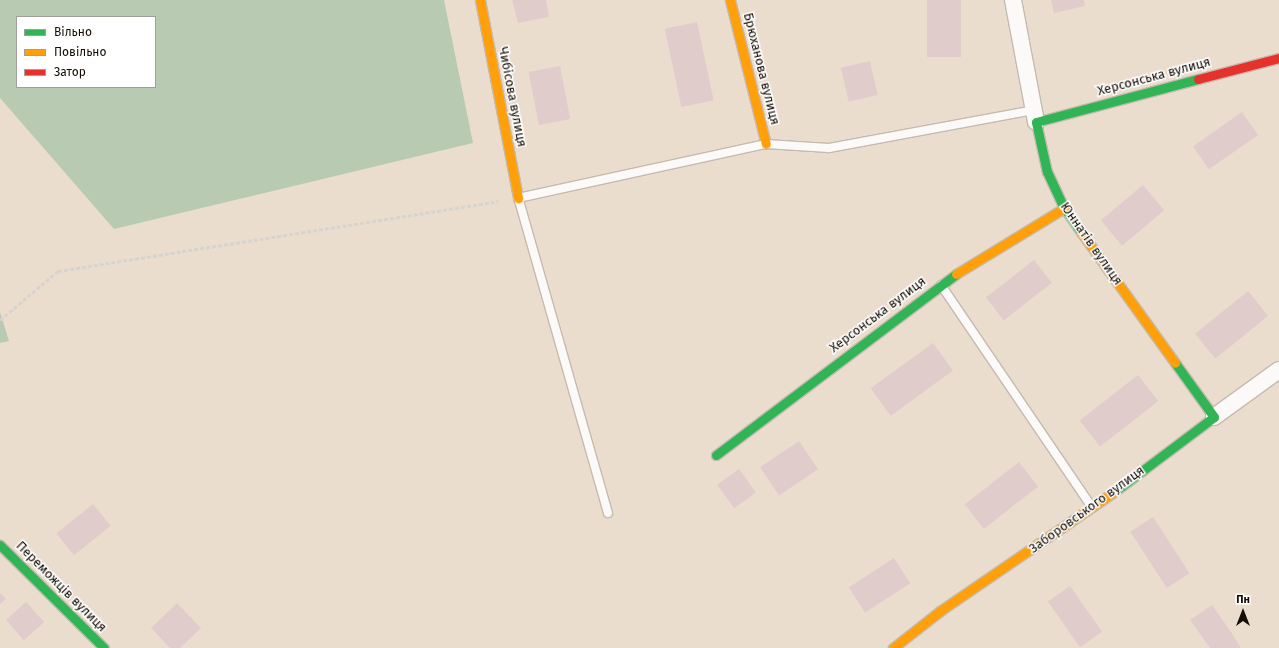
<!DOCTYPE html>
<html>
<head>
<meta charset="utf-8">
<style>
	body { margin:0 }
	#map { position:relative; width:1279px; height:648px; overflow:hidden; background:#ebddce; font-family:"Fira Sans",sans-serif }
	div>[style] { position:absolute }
	.green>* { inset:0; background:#b8cbb2 }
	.building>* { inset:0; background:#e0ccca; transform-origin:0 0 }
	.path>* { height:2.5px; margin-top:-1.25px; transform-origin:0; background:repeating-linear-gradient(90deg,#d7d3ce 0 4px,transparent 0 6px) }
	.roads { filter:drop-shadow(1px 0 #c5baaf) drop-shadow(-1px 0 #c5baaf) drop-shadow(0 1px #c5baaf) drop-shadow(0 -1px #c5baaf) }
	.lane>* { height:8px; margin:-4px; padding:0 4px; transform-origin:4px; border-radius:4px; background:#fcfaf8 }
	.street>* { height:16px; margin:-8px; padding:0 8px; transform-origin:8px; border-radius:8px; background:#fcfaf8 }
	.fast>* { height:9px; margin:-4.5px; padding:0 4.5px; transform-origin:4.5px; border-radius:4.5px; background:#30b455 }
	.slow>* { height:9px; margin:-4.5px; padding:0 4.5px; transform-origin:4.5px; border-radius:4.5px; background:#ff9f0a }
	.jam>* { height:9px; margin:-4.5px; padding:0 4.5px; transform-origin:4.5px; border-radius:4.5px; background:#e5322d }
	span { translate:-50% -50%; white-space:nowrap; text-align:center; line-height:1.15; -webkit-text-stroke:3px #fff; paint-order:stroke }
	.street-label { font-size:13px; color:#160e05 }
	.legend { position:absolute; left:16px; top:16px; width:140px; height:72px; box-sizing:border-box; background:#fff; border:1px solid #a29f9b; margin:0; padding:5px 7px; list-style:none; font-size:12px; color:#160e05 }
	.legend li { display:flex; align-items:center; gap:8px; height:20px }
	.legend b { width:20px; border:1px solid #a29f9b }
	.north { position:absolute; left:1223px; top:592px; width:40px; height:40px; -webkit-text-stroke:3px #fff; paint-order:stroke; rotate:0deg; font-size:11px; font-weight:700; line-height:16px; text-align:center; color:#160e05 }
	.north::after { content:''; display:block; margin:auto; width:14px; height:18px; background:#160e05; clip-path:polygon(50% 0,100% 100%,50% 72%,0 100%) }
</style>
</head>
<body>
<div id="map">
	<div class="green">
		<div style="clip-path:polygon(evenodd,0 0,444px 0,473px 143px,114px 229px,0 98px,0 0,17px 17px,155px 17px,155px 87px,17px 87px,17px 17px)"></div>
		<div style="clip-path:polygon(0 312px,9px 341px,0 343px)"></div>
	</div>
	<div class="building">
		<div style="clip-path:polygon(512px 0,546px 0,549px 17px,518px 23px)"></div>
		<div style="left:927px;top:0;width:34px;height:57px"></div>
		<div style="clip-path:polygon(1051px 0,1084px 0,1085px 6px,1054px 13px)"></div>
		<div style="left:697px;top:22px;width:80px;height:33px;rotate:78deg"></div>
		<div style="left:870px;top:61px;width:35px;height:30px;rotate:77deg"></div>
		<div style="left:560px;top:66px;width:54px;height:32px;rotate:79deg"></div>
		<div style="left:1242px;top:112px;width:28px;height:60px;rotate:55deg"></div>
		<div style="left:1143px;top:185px;width:33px;height:55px;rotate:50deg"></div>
		<div style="left:1034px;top:260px;width:29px;height:61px;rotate:52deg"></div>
		<div style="left:1248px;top:291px;width:32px;height:68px;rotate:51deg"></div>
		<div style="left:933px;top:343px;width:34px;height:77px;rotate:54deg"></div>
		<div style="left:1138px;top:375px;width:33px;height:74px;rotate:52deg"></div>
		<div style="left:799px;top:441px;width:34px;height:47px;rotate:56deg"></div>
		<div style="left:1019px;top:462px;width:31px;height:69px;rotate:52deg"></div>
		<div style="left:739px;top:469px;width:29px;height:27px;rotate:54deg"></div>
		<div style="left:93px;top:504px;width:28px;height:47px;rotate:51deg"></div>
		<div style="left:1153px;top:517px;width:67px;height:27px;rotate:57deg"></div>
		<div style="left:894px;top:558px;width:30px;height:54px;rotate:57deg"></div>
		<div style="left:1070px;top:586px;width:56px;height:27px;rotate:55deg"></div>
		<div style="clip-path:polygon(0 593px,6px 599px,0 604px)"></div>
		<div style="left:26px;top:602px;width:27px;height:27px;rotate:48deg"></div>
		<div style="clip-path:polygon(177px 603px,201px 628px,180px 648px,170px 648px,151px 628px)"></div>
		<div style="clip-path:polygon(1212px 605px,1231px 632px,1241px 648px,1210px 648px,1190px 620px)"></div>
	</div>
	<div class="path">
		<div style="left:0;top:320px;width:76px;rotate:-40.2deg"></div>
		<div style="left:58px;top:271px;width:446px;rotate:-9deg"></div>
	</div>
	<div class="roads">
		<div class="lane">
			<div style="left:941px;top:285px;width:268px;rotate:55.8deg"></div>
			<div style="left:608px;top:513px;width:328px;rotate:-105.9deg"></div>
			<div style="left:518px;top:198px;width:254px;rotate:-12.3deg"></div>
			<div style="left:766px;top:144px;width:63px;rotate:3.6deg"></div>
			<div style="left:829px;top:148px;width:208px;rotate:-10.5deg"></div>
		</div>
		<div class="street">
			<div style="left:1013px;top:0;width:124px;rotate:79.3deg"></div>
			<div style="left:1214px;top:417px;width:80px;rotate:-35.9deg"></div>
		</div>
		<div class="fast">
			<div style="left:1081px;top:232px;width:29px;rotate:-125deg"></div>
			<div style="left:1064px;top:208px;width:40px;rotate:-115deg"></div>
			<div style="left:1047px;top:172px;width:51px;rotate:-102.4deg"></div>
			<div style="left:1036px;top:122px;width:168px;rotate:-14.9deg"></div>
			<div style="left:716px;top:455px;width:301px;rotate:-37deg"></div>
			<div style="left:1114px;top:492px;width:125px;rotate:-36.9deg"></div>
			<div style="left:1214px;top:417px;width:67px;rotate:-125.8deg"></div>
			<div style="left:0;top:545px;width:146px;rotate:44.7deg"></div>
		</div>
		<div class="slow">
			<div style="left:480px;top:0;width:202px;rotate:79.1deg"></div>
			<div style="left:730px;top:0;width:148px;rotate:76deg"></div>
			<div style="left:1081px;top:232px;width:161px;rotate:54.3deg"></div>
			<div style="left:956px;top:274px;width:127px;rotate:-31.4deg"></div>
			<div style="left:893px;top:648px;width:60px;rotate:-38.2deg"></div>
			<div style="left:940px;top:611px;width:211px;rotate:-34.4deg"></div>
		</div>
		<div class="jam">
			<div style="left:1198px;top:79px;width:84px;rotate:-14.5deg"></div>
		</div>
	</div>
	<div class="street-label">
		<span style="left:761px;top:69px;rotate:76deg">Брюханова вулиця</span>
		<span style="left:1154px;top:77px;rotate:-15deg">Херсонська вулиця</span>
		<span style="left:512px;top:97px;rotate:79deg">Чибісова вулиця</span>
		<span style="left:1091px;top:244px;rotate:55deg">Юннатів вулиця</span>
		<span style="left:878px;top:315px;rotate:-37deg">Херсонська вулиця</span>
		<span style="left:1087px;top:510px;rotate:-36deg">Заборовського вулиця</span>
		<span style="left:61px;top:587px;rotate:45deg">Переможців вулиця</span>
	</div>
	<ul class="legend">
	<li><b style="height:5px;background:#30b455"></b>Вільно</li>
	<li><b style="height:5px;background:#ff9f0a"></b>Повільно</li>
	<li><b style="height:5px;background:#e5322d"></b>Затор</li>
	</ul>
	<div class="north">Пн</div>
</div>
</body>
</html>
